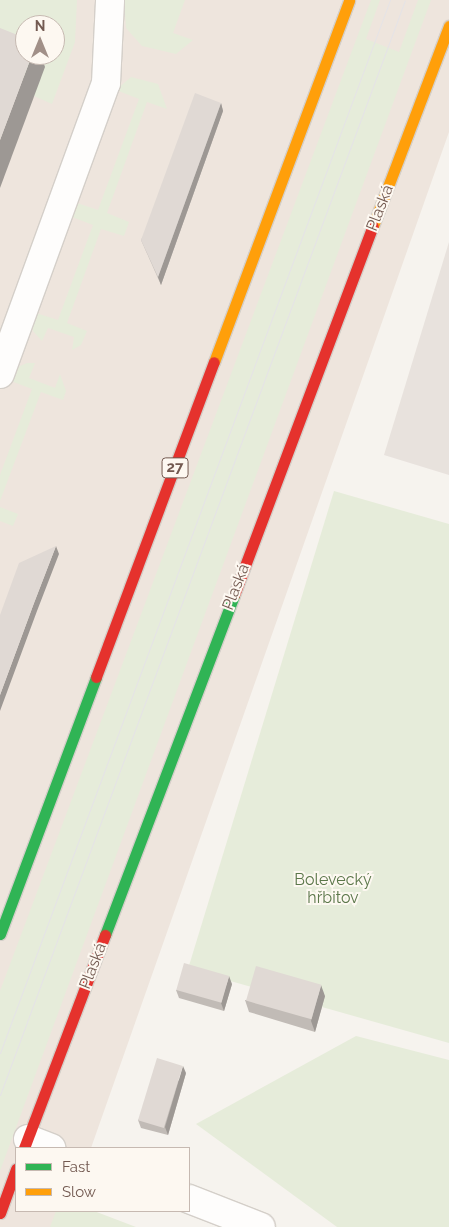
<!DOCTYPE html>
<html>
<head>
<meta charset="utf-8">
<style>
	body { margin:0 }
	#map { position:relative; width:449px; height:1227px; overflow:hidden; background:#f6f3ee; font-family:Raleway,sans-serif }
	div>[style] { position:absolute }
	.residential>* { inset:0; background:#eee5dd }
	.industrial>* { inset:0; background:#e8e2dd }
	.green>* { inset:0; background:#e6ecda }
	.roads { filter:drop-shadow(1px 0 #d4cfc9) drop-shadow(-1px 0 #d4cfc9) drop-shadow(0 1px #d4cfc9) drop-shadow(0 -1px #d4cfc9) }
	.street>* { height:28px; margin:-14px; padding:0 14px; transform-origin:14px; border-radius:14px; background:#fefdfc }
	.fast>* { height:11px; margin:-5.5px; padding:0 5.5px; transform-origin:5.5px; border-radius:5.5px; background:#30b455 }
	.slow>* { height:11px; margin:-5.5px; padding:0 5.5px; transform-origin:5.5px; border-radius:5.5px; background:#ff9f0a }
	.jam>* { height:11px; margin:-5.5px; padding:0 5.5px; transform-origin:5.5px; border-radius:5.5px; background:#e5322d }
	.tram>* { height:1px; margin:-0.5px; padding:0 0.5px; transform-origin:0.5px; border-radius:0.5px; background:#e5e3e6 }
	.wall>* { inset:0; background:#c1bbb6 }
	.shaded-wall>* { inset:0; background:#9d9894 }
	.building>* { inset:0; background:#e0d9d4; transform-origin:0 0 }
	span { translate:-50% -50%; white-space:nowrap; text-align:center; line-height:1.15; -webkit-text-stroke:4px #fdf8f1; paint-order:stroke }
	.shield-label span { padding:1px 4px; background:#fdf8f1; border:1px solid; border-radius:4px; -webkit-text-stroke-width:0 }
	.shield-label { font-size:15px; color:#735a51; font-weight:700 }
	.street-label { font-size:16px; color:#735a51 }
	.park-label { font-size:16px; color:#5b774a }
	.legend { position:absolute; left:15px; top:1147px; width:175px; height:65px; box-sizing:border-box; background:#fdf8f1; border:1px solid #c6b9b1; margin:0; padding:6px 9px; list-style:none; font-size:15px; color:#735a51 }
	.legend li { display:flex; align-items:center; gap:10px; height:25px }
	.legend b { width:25px; border:1px solid #c6b9b1 }
	.north { position:absolute; left:15px; top:15px; width:50px; height:50px; box-sizing:border-box; background:#fdf8f1; border:1px solid #c6b9b1; border-radius:50%; rotate:0deg; font-size:14px; font-weight:700; line-height:20px; text-align:center; color:#735a51 }
	.north::after { content:''; display:block; margin:auto; width:18px; height:22px; background:#a19088; clip-path:polygon(50% 0,100% 100%,50% 72%,0 100%) }
</style>
</head>
<body>
<div id="map">
	<div class="residential">
		<div style="clip-path:polygon(evenodd,0 0,449px 0,449px 132px,91px 1148px,16px 1148px,16px 1211px,69px 1211px,64px 1227px,0 1227px,0 0,25px 25px,55px 25px,55px 55px,25px 55px,25px 25px)"></div>
	</div>
	<div class="industrial">
		<div style="clip-path:polygon(449px 242px,449px 475px,384px 455px)"></div>
	</div>
	<div class="green">
		<div style="clip-path:polygon(evenodd,0 0,77px 0,75px 42px,52px 104px,34px 96px,0 49px,0 0,25px 25px,55px 25px,55px 55px,25px 55px,25px 25px)"></div>
		<div style="clip-path:polygon(124px 0,185px 0,173px 33px,193px 40px,176px 54px,142px 46px,126px 28px)"></div>
		<div style="clip-path:polygon(371px 0,380px 0,366px 39px,399px 52px,418px 0,431px 0,0 1171px,0 991px)"></div>
		<div style="clip-path:polygon(131px 77px,158px 84px,167px 109px,147px 102px,107px 213px,129px 222px,124px 236px,101px 229px,67px 323px,87px 331px,81px 345px,72px 350px,74px 337px,48px 328px,42px 341px,33px 331px,33px 322px,36px 313px,58px 320px,93px 225px,72px 217px,77px 203px,98px 210px,139px 99px,116px 90px)"></div>
		<div style="clip-path:polygon(27px 363px,35px 363px,29px 378px,55px 388px,60px 374px,66px 391px,63px 400px,41px 392px,0 501px,0 475px,32px 389px,11px 381px,18px 367px)"></div>
		<div style="clip-path:polygon(334px 491px,449px 524px,449px 1043px,188px 969px)"></div>
		<div style="clip-path:polygon(0 507px,18px 514px,13px 526px,0 521px)"></div>
		<div style="clip-path:polygon(356px 1036px,449px 1060px,449px 1227px,337px 1227px,196px 1124px)"></div>
		<div style="clip-path:polygon(56px 1211px,94px 1211px,136px 1227px,50px 1227px)"></div>
	</div>
	<div class="roads">
		<div class="street">
			<div style="left:0;top:374px;width:310px;rotate:-70deg"></div>
			<div style="left:106px;top:83px;width:83px;rotate:-87.2deg"></div>
			<div style="left:28px;top:1139px;width:25px;rotate:21deg"></div>
			<div style="left:189px;top:1199px;width:77px;rotate:21.3deg"></div>
		</div>
		<div class="fast">
			<div style="left:0;top:934px;width:274px;rotate:-69.5deg"></div>
			<div style="left:105px;top:935px;width:364px;rotate:-69.2deg"></div>
		</div>
		<div class="slow">
			<div style="left:373px;top:226px;width:214px;rotate:-69.2deg"></div>
			<div style="left:214px;top:362px;width:386px;rotate:-69.5deg"></div>
		</div>
		<div class="jam">
			<div style="left:234px;top:595px;width:394px;rotate:-69.4deg"></div>
			<div style="left:96px;top:677px;width:336px;rotate:-69.5deg"></div>
			<div style="left:24px;top:1148px;width:228px;rotate:-69.2deg"></div>
			<div style="left:0;top:1213px;width:47px;rotate:-70deg"></div>
		</div>
	</div>
	<div class="tram">
		<div style="left:0;top:1053px;width:1123px;rotate:-69.68deg"></div>
		<div style="left:0;top:1095px;width:1167px;rotate:-69.7deg"></div>
	</div>
	<div class="wall">
		<div style="clip-path:polygon(221px 103px,223px 111px,161px 285px,141px 240px)"></div>
		<div style="clip-path:polygon(232px 984px,224px 1011px,179px 998px,176px 990px)"></div>
		<div style="clip-path:polygon(325px 996px,315px 1032px,249px 1012px,245px 1000px)"></div>
		<div style="clip-path:polygon(186px 1073px,168px 1135px,141px 1128px,138px 1120px)"></div>
	</div>
	<div class="shaded-wall">
		<div style="clip-path:polygon(32px 55px,41px 55px,45px 67px,0 188px,0 140px)"></div>
		<div style="clip-path:polygon(221px 103px,223px 111px,161px 285px,158px 277px)"></div>
		<div style="clip-path:polygon(56px 546px,59px 554px,37px 611px,0 711px,0 695px,34px 603px)"></div>
		<div style="clip-path:polygon(229px 976px,232px 984px,224px 1011px,221px 1003px)"></div>
		<div style="clip-path:polygon(321px 985px,325px 996px,315px 1032px,311px 1021px)"></div>
		<div style="clip-path:polygon(183px 1066px,186px 1073px,168px 1135px,165px 1127px)"></div>
	</div>
	<div class="building">
		<div style="clip-path:polygon(0 28px,25px 38px,25px 55px,32px 55px,0 140px)"></div>
		<div style="clip-path:polygon(195px 93px,221px 103px,158px 277px,141px 240px)"></div>
		<div style="clip-path:polygon(56px 546px,34px 603px,0 695px,0 615px,19px 563px)"></div>
		<div style="left:184px;top:963px;width:47px;height:28px;rotate:16deg"></div>
		<div style="left:256px;top:966px;width:68px;height:36px;rotate:16deg"></div>
		<div style="left:157px;top:1058px;width:27px;height:65px;rotate:17deg"></div>
	</div>
	<div class="shield-label">
		<span style="left:175px;top:468px">27</span>
	</div>
	<div class="street-label">
		<span style="left:380px;top:208px;rotate:-69deg">Plaská</span>
		<span style="left:236px;top:587px;rotate:-69deg">Plaská</span>
		<span style="left:93px;top:966px;rotate:-69deg">Plaská</span>
	</div>
	<div class="park-label">
		<span style="left:333px;top:889px">Bolevecký<br>hřbitov</span>
	</div>
	<ul class="legend">
	<li><b style="height:6px;background:#30b455"></b>Fast</li>
	<li><b style="height:6px;background:#ff9f0a"></b>Slow</li>
	</ul>
	<div class="north">N</div>
</div>
</body>
</html>
